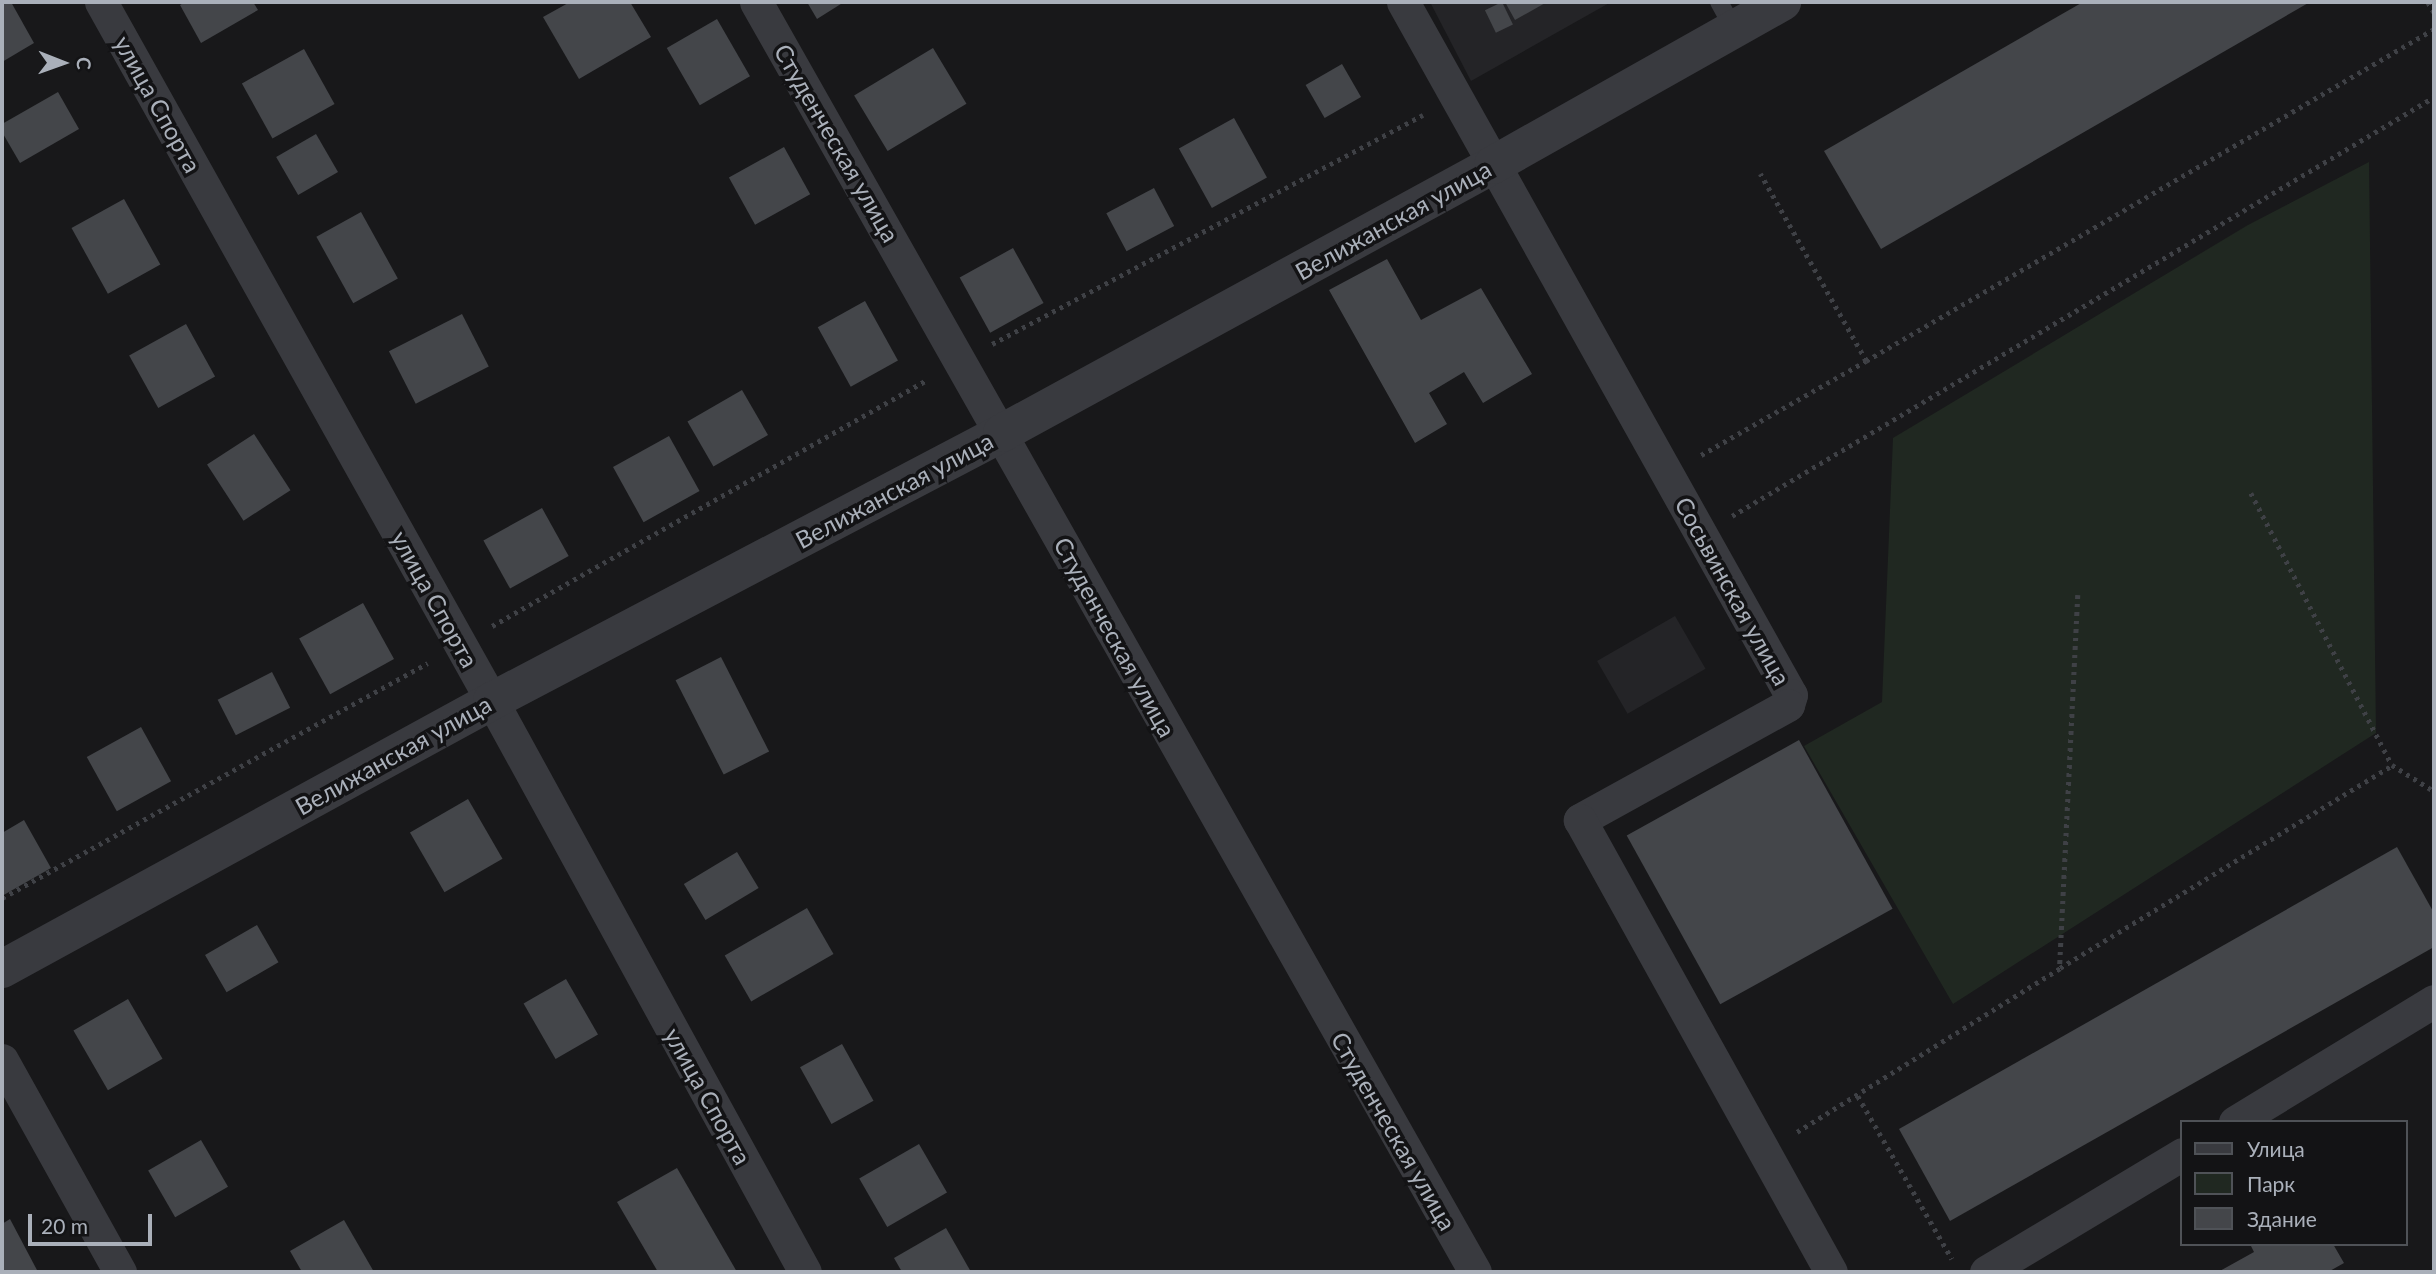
<!DOCTYPE html>
<html>
<head>
<meta charset="utf-8">
<style>
	body { margin:0 }
	#map { position:relative; width:2436px; height:1274px; overflow:hidden; background:#18181a; font-family:Lato,sans-serif }
	div>[style] { position:absolute }
	.built>* { inset:0; background:#242427; transform-origin:0 0 }
	.green>* { inset:0; background:#202821 }
	.building>* { inset:0; background:#44464a; transform-origin:0 0 }
	.path>* { height:4.5px; margin-top:-2.25px; transform-origin:0; background:repeating-linear-gradient(90deg,#3f4146 0 3.5px,transparent 0 8.5px) }
	.service>* { height:18px; margin:-9px; padding:0 9px; transform-origin:9px; border-radius:9px; background:#393a3f }
	.minor>* { height:33px; margin:-16.5px; padding:0 16.5px; transform-origin:16.5px; border-radius:16.5px; background:#393a3f }
	.tertiary>* { height:38px; margin:-19px; padding:0 19px; transform-origin:19px; border-radius:19px; background:#393a3f }
	span { translate:-50% -50%; white-space:nowrap; text-align:center; line-height:1.15; -webkit-text-stroke:7px #131315; paint-order:stroke }
	.street-label { font-size:24px; color:#aab0ba }
	.frame { position:absolute; inset:0; border:4px solid #aab0ba; pointer-events:none }
	.legend { position:absolute; left:2180px; top:1120px; width:228px; height:126px; box-sizing:border-box; background:#131315; border:2px solid #4f5257; margin:0; padding:9px 12px; list-style:none; font-size:21px; color:#aab0ba }
	.legend li { display:flex; align-items:center; gap:14px; height:35px }
	.legend b { width:35px; border:2px solid #4f5257 }
	.north { position:absolute; left:28px; top:28px; width:70px; height:70px; -webkit-text-stroke:5px #131315; paint-order:stroke; rotate:91deg; font-size:19px; font-weight:700; line-height:28px; text-align:center; color:#aab0ba }
	.north::after { content:''; display:block; margin:auto; width:24px; height:32px; background:#aab0ba; clip-path:polygon(50% 0,100% 100%,50% 72%,0 100%) }
	.scale { position:absolute; left:28px; top:1214px; width:124px; height:32px; box-sizing:border-box; border:4px solid #aab0ba; border-top:0; padding-left:9px; font-size:21px; line-height:24px; white-space:nowrap; color:#aab0ba; -webkit-text-stroke:5px #131315; paint-order:stroke }
</style>
</head>
<body>
<div id="map">
	<div class="built">
		<div style="clip-path:polygon(1430px 2px,1611px 2px,1471px 81px)"></div>
		<div style="left:1675px;top:616px;width:61px;height:90px;rotate:60deg"></div>
	</div>
	<div class="green">
		<div style="clip-path:polygon(2369px 162px,2376px 733px,1953px 1004px,1804px 746px,1882px 702px,1893px 438px,2248px 225px)"></div>
	</div>
	<div class="building">
		<div style="clip-path:polygon(6px 2px,11px 2px,34px 43px,2px 62px,2px 4px)"></div>
		<div style="clip-path:polygon(185px 2px,253px 2px,258px 10px,201px 43px,180px 5px)"></div>
		<div style="clip-path:polygon(570px 2px,630px 2px,651px 37px,579px 79px,543px 17px)"></div>
		<div style="clip-path:polygon(807px 2px,844px 2px,817px 19px)"></div>
		<div style="left:1502px;top:2px;width:25px;height:19px;rotate:64deg"></div>
		<div style="clip-path:polygon(1505px 2px,1547px 2px,1515px 20px)"></div>
		<div style="clip-path:polygon(2083px 2px,2310px 2px,1881px 249px,1824px 151px)"></div>
		<div style="left:717px;top:19px;width:66px;height:58px;rotate:60deg"></div>
		<div style="left:933px;top:48px;width:65px;height:92px;rotate:59deg"></div>
		<div style="left:304px;top:49px;width:63px;height:71px;rotate:61deg"></div>
		<div style="left:1342px;top:64px;width:38px;height:42px;rotate:60deg"></div>
		<div style="clip-path:polygon(58px 92px,79px 129px,20px 163px,2px 132px,2px 124px)"></div>
		<div style="left:1234px;top:118px;width:68px;height:63px;rotate:61deg"></div>
		<div style="left:316px;top:134px;width:44px;height:46px;rotate:60deg"></div>
		<div style="left:784px;top:147px;width:54px;height:63px;rotate:61deg"></div>
		<div style="left:1154px;top:188px;width:43px;height:54px;rotate:62deg"></div>
		<div style="left:124px;top:199px;width:75px;height:60px;rotate:61deg"></div>
		<div style="left:361px;top:212px;width:76px;height:51px;rotate:61deg"></div>
		<div style="left:1013px;top:248px;width:63px;height:61px;rotate:61deg"></div>
		<div style="clip-path:polygon(1387px 259px,1421px 320px,1481px 288px,1532px 374px,1483px 403px,1464px 372px,1429px 393px,1447px 424px,1415px 443px,1329px 290px)"></div>
		<div style="left:865px;top:301px;width:68px;height:54px;rotate:61deg"></div>
		<div style="left:462px;top:314px;width:59px;height:82px;rotate:63deg"></div>
		<div style="left:186px;top:324px;width:60px;height:65px;rotate:61deg"></div>
		<div style="left:742px;top:390px;width:52px;height:63px;rotate:60deg"></div>
		<div style="left:254px;top:434px;width:67px;height:56px;rotate:57deg"></div>
		<div style="left:669px;top:436px;width:63px;height:64px;rotate:61deg"></div>
		<div style="left:542px;top:508px;width:55px;height:67px;rotate:61deg"></div>
		<div style="left:363px;top:603px;width:64px;height:73px;rotate:61deg"></div>
		<div style="left:721px;top:657px;width:106px;height:51px;rotate:63deg"></div>
		<div style="left:272px;top:672px;width:40px;height:61px;rotate:63deg"></div>
		<div style="left:141px;top:727px;width:62px;height:62px;rotate:61deg"></div>
		<div style="left:1799px;top:740px;width:193px;height:197px;rotate:61deg"></div>
		<div style="left:468px;top:799px;width:69px;height:67px;rotate:60deg"></div>
		<div style="clip-path:polygon(24px 820px,51px 868px,2px 896px,2px 833px)"></div>
		<div style="clip-path:polygon(2397px 847px,2434px 913px,2434px 947px,1950px 1221px,1899px 1129px)"></div>
		<div style="left:737px;top:852px;width:42px;height:62px;rotate:59deg"></div>
		<div style="left:807px;top:908px;width:53px;height:95px;rotate:60deg"></div>
		<div style="left:257px;top:925px;width:43px;height:60px;rotate:60deg"></div>
		<div style="left:566px;top:979px;width:64px;height:49px;rotate:60deg"></div>
		<div style="left:128px;top:999px;width:69px;height:63px;rotate:60deg"></div>
		<div style="left:842px;top:1044px;width:65px;height:48px;rotate:61deg"></div>
		<div style="left:201px;top:1140px;width:54px;height:61px;rotate:60deg"></div>
		<div style="left:919px;top:1144px;width:56px;height:69px;rotate:60deg"></div>
		<div style="clip-path:polygon(677px 1168px,737px 1272px,658px 1272px,617px 1202px)"></div>
		<div style="clip-path:polygon(10px 1219px,38px 1272px,2px 1272px,2px 1224px)"></div>
		<div style="clip-path:polygon(344px 1220px,374px 1272px,302px 1272px,290px 1251px)"></div>
		<div style="clip-path:polygon(946px 1228px,971px 1272px,902px 1272px,894px 1258px)"></div>
		<div style="clip-path:polygon(2250px 1244px,2333px 1244px,2344px 1263px,2328px 1272px,2218px 1272px,2254px 1252px)"></div>
	</div>
	<div class="path">
		<div style="left:2428px;top:2px;width:12px;rotate:59deg"></div>
		<div style="left:992px;top:344px;width:488px;rotate:-28deg"></div>
		<div style="left:1866px;top:361px;width:658px;rotate:-30.31deg"></div>
		<div style="left:1701px;top:455px;width:190px;rotate:-29.7deg"></div>
		<div style="left:1866px;top:361px;width:215px;rotate:-119.5deg"></div>
		<div style="left:2251px;top:493px;width:306px;rotate:62.6deg"></div>
		<div style="left:2392px;top:765px;width:49px;rotate:31.8deg"></div>
		<div style="left:1732px;top:516px;width:818px;rotate:-30.83deg"></div>
		<div style="left:2078px;top:595px;width:373px;rotate:92.8deg"></div>
		<div style="left:2060px;top:968px;width:389px;rotate:-31.4deg"></div>
		<div style="left:492px;top:626px;width:499px;rotate:-29.5deg"></div>
		<div style="left:2px;top:898px;width:486px;rotate:-28.9deg"></div>
		<div style="left:1858px;top:1096px;width:188px;rotate:60deg"></div>
		<div style="left:1797px;top:1132px;width:310px;rotate:-31.9deg"></div>
	</div>
	<div class="service">
		<div style="left:1719px;top:2px;width:31px;rotate:61deg"></div>
	</div>
	<div class="minor">
		<div style="left:101px;top:2px;width:801px;rotate:60.78deg"></div>
		<div style="left:492px;top:701px;width:651px;rotate:61.27deg"></div>
		<div style="left:756px;top:2px;width:1459px;rotate:60.48deg"></div>
		<div style="left:1403px;top:2px;width:794px;rotate:60.76deg"></div>
		<div style="left:1791px;top:695px;width:10px;rotate:107deg"></div>
		<div style="left:1788px;top:705px;width:238px;rotate:151.1deg"></div>
		<div style="left:1580px;top:820px;width:517px;rotate:60.96deg"></div>
		<div style="left:2px;top:1060px;width:243px;rotate:60.9deg"></div>
		<div style="left:2235px;top:1122px;width:233px;rotate:-31.3deg"></div>
		<div style="left:1986px;top:1272px;width:229px;rotate:-31deg"></div>
	</div>
	<div class="tertiary">
		<div style="left:2px;top:969px;width:559px;rotate:-28.68deg"></div>
		<div style="left:492px;top:701px;width:576px;rotate:-27.72deg"></div>
		<div style="left:1002px;top:433px;width:559px;rotate:-28.63deg"></div>
		<div style="left:1493px;top:165px;width:332px;rotate:-29.4deg"></div>
	</div>
	<div class="street-label">
		<span style="left:158px;top:104px;rotate:61deg">улица Спорта</span>
		<span style="left:837px;top:143px;rotate:60deg">Студенческая улица</span>
		<span style="left:1393px;top:220px;rotate:-29deg">Велижанская улица</span>
		<span style="left:894px;top:490px;rotate:-28deg">Велижанская улица</span>
		<span style="left:1733px;top:591px;rotate:61deg">Сосьвинская улица</span>
		<span style="left:435px;top:599px;rotate:61deg">улица Спорта</span>
		<span style="left:1115px;top:637px;rotate:61deg">Студенческая улица</span>
		<span style="left:393px;top:755px;rotate:-29deg">Велижанская улица</span>
		<span style="left:708px;top:1096px;rotate:61deg">улица Спорта</span>
		<span style="left:1394px;top:1131px;rotate:60deg">Студенческая улица</span>
	</div>
	<div class="frame"></div>
	<ul class="legend">
	<li><b style="height:9px;background:#393a3f"></b>Улица</li>
	<li><b style="height:19px;background:#202821"></b>Парк</li>
	<li><b style="height:19px;background:#44464a"></b>Здание</li>
	</ul>
	<div class="north">С</div>
	<div class="scale">20 m</div>
</div>
</body>
</html>
